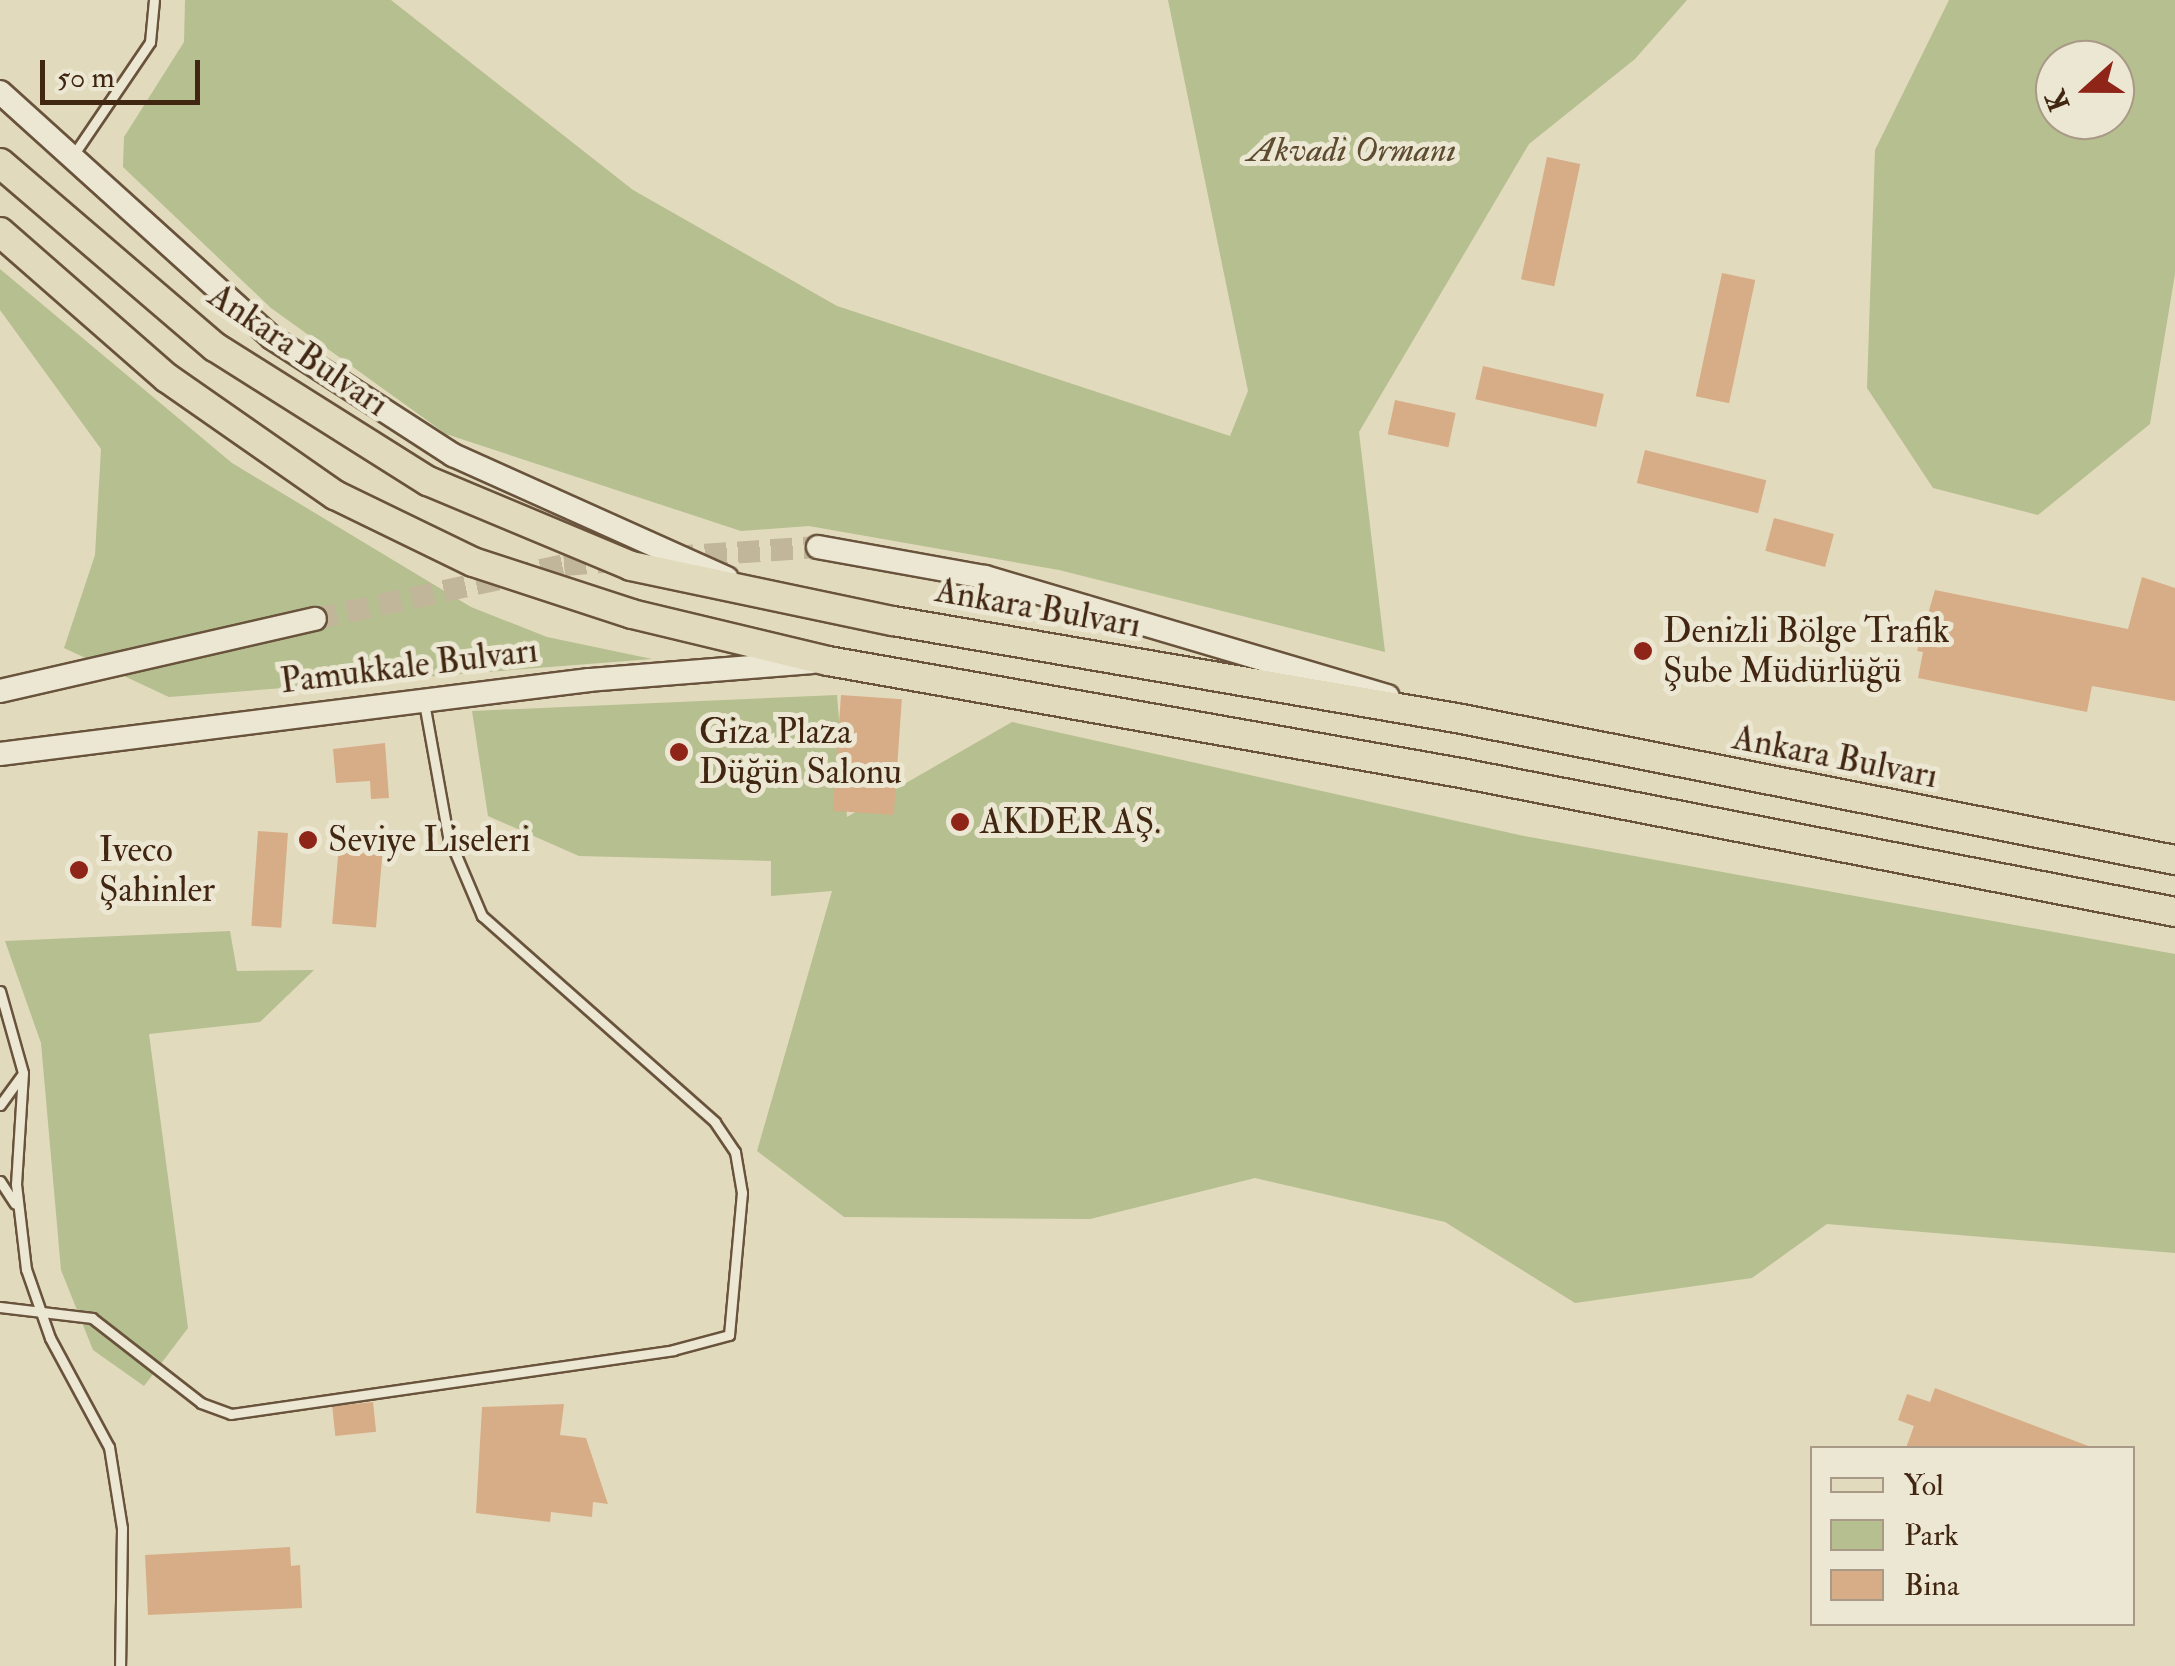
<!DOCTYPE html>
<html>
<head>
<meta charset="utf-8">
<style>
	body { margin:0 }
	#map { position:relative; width:2175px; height:1666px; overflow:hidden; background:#e2dabc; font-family:"IM FELL Double Pica",serif }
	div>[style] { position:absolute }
	.green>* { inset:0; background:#b5bf8f }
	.building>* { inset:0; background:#d7ad87; transform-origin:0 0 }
	.secondary-tunnel>* { height:22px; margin-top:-11px; transform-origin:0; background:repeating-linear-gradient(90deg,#c2b69a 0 22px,transparent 0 33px) }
	.roads { filter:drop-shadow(2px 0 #69533c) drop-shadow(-2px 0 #69533c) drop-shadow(0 2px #69533c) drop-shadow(0 -2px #69533c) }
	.lane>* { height:9px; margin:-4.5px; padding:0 4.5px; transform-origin:4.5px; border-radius:4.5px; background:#ece7d3 }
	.secondary>* { height:22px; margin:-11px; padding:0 11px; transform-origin:11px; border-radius:11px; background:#ece7d3 }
	.primary>* { height:28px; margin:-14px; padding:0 14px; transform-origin:14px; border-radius:14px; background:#e2dabc }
	.dots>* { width:28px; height:28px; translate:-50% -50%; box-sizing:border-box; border:5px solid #ece7d3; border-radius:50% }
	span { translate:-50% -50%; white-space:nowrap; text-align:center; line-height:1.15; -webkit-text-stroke:10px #ece7d3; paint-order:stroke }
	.park-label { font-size:35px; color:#5e4c31; font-style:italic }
	.street-label { font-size:35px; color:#412612 }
	.poi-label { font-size:35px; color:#412612 }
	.left { translate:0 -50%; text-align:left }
	.legend { position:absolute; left:1810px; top:1446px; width:325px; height:180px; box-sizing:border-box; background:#ece7d3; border:2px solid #a89a86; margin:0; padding:12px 18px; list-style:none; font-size:30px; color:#412612 }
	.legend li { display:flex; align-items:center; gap:20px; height:50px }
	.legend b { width:50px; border:2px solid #a89a86 }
	.north { position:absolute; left:2035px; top:40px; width:100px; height:100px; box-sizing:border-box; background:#ece7d3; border:2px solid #a89a86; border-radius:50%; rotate:249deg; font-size:28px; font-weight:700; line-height:40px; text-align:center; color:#412612 }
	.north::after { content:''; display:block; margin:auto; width:35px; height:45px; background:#8f2418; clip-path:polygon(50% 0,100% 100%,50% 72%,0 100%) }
	.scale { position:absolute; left:40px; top:60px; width:160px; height:45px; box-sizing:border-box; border:5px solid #412612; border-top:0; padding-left:12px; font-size:30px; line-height:35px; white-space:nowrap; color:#412612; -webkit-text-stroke:8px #ece7d3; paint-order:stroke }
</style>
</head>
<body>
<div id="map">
	<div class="green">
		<div style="clip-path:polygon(185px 0,391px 0,633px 190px,837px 306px,1230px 436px,1248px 391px,1168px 0,1687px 0,1635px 59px,1529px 144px,1359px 432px,1385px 652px,1059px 570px,809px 526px,741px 531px,446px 434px,271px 308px,123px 167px,124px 137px,184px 42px)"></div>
		<div style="clip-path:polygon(evenodd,1949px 0,2175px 0,2175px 274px,2150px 424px,2038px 515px,1933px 488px,1867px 388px,1875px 150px,1949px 0,2115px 60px,2115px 120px,2055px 120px,2055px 60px,2115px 60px)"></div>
		<div style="clip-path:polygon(0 269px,232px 463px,471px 607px,547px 637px,652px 659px,169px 697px,64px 648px,95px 555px,101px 449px,0 310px)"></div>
		<div style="clip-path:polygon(837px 695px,847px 817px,1012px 722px,1524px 836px,2175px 954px,2175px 1253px,1827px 1224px,1752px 1278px,1575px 1303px,1445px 1222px,1255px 1178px,1090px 1219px,844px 1217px,757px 1151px,832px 891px,771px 896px,771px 861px,579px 856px,488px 816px,472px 711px)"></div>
		<div style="clip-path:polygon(230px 931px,237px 971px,314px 970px,260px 1022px,149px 1034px,188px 1328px,144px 1386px,93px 1350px,61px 1270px,41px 1043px,5px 941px)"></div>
	</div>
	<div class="building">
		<div style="left:1547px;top:157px;width:34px;height:125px;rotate:12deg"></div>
		<div style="left:1722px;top:273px;width:34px;height:126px;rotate:12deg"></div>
		<div style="left:1483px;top:366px;width:124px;height:34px;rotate:13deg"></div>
		<div style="left:1395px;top:400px;width:62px;height:35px;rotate:12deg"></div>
		<div style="left:1645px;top:450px;width:125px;height:34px;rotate:14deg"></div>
		<div style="left:1774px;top:518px;width:62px;height:34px;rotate:15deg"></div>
		<div style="clip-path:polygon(2142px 577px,2175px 588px,2175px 701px,2092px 686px,2087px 712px,1918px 678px,1923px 652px,1917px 651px,1935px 590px,2128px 629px)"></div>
		<div style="left:841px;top:695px;width:61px;height:116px;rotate:4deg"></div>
		<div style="clip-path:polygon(385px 743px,389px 798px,371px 799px,370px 781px,336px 783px,333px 749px)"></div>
		<div style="left:258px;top:831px;width:30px;height:95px;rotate:4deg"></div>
		<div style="left:340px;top:834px;width:44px;height:90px;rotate:5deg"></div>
		<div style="clip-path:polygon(1935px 1388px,2091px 1447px,2091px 1448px,1906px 1448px,1914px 1426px,1898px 1420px,1907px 1394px,1930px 1402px)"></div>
		<div style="left:373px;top:1402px;width:30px;height:41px;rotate:84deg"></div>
		<div style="clip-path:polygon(564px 1404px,560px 1435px,586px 1438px,608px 1504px,593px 1502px,592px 1517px,551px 1512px,550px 1522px,476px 1513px,482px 1407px)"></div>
		<div style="clip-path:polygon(290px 1547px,291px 1566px,300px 1565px,302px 1608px,148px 1615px,145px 1555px)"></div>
	</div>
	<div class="secondary-tunnel">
		<div style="left:672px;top:557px;width:146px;rotate:-3.9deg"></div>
		<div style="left:315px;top:619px;width:255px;rotate:-12.2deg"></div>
		<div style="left:564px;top:565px;width:51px;rotate:-4.5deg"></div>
	</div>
	<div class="roads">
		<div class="lane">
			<div style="left:74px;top:154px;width:135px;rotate:-55.8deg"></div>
			<div style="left:150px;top:42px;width:42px;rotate:-84.6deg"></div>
			<div style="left:0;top:991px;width:85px;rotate:74.3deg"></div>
			<div style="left:23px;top:1073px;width:111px;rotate:93.6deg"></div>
			<div style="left:16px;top:1184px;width:86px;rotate:83.3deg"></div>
			<div style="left:26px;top:1269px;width:73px;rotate:70.8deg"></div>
			<div style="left:50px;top:1338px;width:124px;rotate:61.6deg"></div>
			<div style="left:109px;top:1447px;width:82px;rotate:80.9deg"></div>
			<div style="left:122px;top:1528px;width:138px;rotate:90.8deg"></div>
			<div style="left:0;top:1105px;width:37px;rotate:-54deg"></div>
			<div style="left:0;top:1181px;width:27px;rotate:57deg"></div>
			<div style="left:0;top:1307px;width:93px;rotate:6.8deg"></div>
			<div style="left:92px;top:1318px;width:138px;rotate:37.9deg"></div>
			<div style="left:201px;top:1403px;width:32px;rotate:20deg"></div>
			<div style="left:231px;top:1414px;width:447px;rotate:-8.2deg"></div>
			<div style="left:673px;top:1350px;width:58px;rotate:-15deg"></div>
			<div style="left:729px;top:1335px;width:143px;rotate:-84.8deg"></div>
			<div style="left:742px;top:1193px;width:42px;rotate:-99.7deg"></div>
			<div style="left:735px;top:1152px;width:36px;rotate:-124deg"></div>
			<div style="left:715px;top:1122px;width:311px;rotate:-138.5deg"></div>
			<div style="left:482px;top:916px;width:87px;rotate:-113deg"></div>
			<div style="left:448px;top:836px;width:136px;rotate:-100.2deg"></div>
		</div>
		<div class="secondary">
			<div style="left:0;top:92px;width:367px;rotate:42.1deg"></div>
			<div style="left:272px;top:338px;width:216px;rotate:32.9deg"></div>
			<div style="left:453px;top:455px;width:300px;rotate:24.2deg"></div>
			<div style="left:818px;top:547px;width:170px;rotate:10.2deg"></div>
			<div style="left:985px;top:577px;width:420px;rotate:16.5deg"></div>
			<div style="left:0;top:691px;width:323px;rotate:-12.9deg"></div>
			<div style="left:0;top:754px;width:594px;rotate:-7.16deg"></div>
			<div style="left:589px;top:680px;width:223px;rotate:-4.6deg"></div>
		</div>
		<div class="primary">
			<div style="left:0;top:163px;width:283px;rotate:40.6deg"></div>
			<div style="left:215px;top:347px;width:252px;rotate:32.2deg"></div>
			<div style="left:428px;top:481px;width:220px;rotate:22.7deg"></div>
			<div style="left:631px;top:566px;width:268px;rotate:11.9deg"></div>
			<div style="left:893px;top:621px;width:577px;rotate:9.77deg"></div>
			<div style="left:1462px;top:719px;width:727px;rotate:11.19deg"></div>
			<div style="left:0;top:232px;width:222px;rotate:41.2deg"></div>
			<div style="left:167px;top:378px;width:205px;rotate:34.9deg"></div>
			<div style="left:335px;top:495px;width:153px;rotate:25.9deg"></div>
			<div style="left:473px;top:562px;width:167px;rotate:18.1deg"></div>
			<div style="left:632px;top:614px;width:202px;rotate:13.5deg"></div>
			<div style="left:828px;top:661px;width:648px;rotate:10.04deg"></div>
			<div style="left:1466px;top:774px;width:722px;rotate:11.01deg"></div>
		</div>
	</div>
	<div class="dots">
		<div style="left:1643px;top:651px;background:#8f2418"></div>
		<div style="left:679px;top:752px;background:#8f2418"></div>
		<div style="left:960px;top:822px;background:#8f2418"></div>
		<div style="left:308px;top:840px;background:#8f2418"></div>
		<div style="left:79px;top:870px;background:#8f2418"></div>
	</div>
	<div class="park-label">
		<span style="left:1352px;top:150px">Akvadi Ormanı</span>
	</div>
	<div class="street-label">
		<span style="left:298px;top:350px;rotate:34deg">Ankara Bulvarı</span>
		<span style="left:1038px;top:608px;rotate:10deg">Ankara Bulvarı</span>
		<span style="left:409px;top:666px;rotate:-7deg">Pamukkale Bulvarı</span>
		<span style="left:1835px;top:757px;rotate:11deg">Ankara Bulvarı</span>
	</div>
	<div class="poi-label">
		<span class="left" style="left:1663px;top:651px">Denizli Bölge Trafik<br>Şube Müdürlüğü</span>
		<span class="left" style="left:699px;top:752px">Giza Plaza<br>Düğün Salonu</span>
		<span class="left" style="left:980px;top:822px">AKDER AŞ.</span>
		<span class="left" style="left:328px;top:840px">Seviye Liseleri</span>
		<span class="left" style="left:99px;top:870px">Iveco<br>Şahinler</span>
	</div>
	<ul class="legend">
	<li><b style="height:12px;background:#e2dabc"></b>Yol</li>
	<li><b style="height:28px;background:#b5bf8f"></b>Park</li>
	<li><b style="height:28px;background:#d7ad87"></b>Bina</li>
	</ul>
	<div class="north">K</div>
	<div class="scale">50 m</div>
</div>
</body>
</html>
